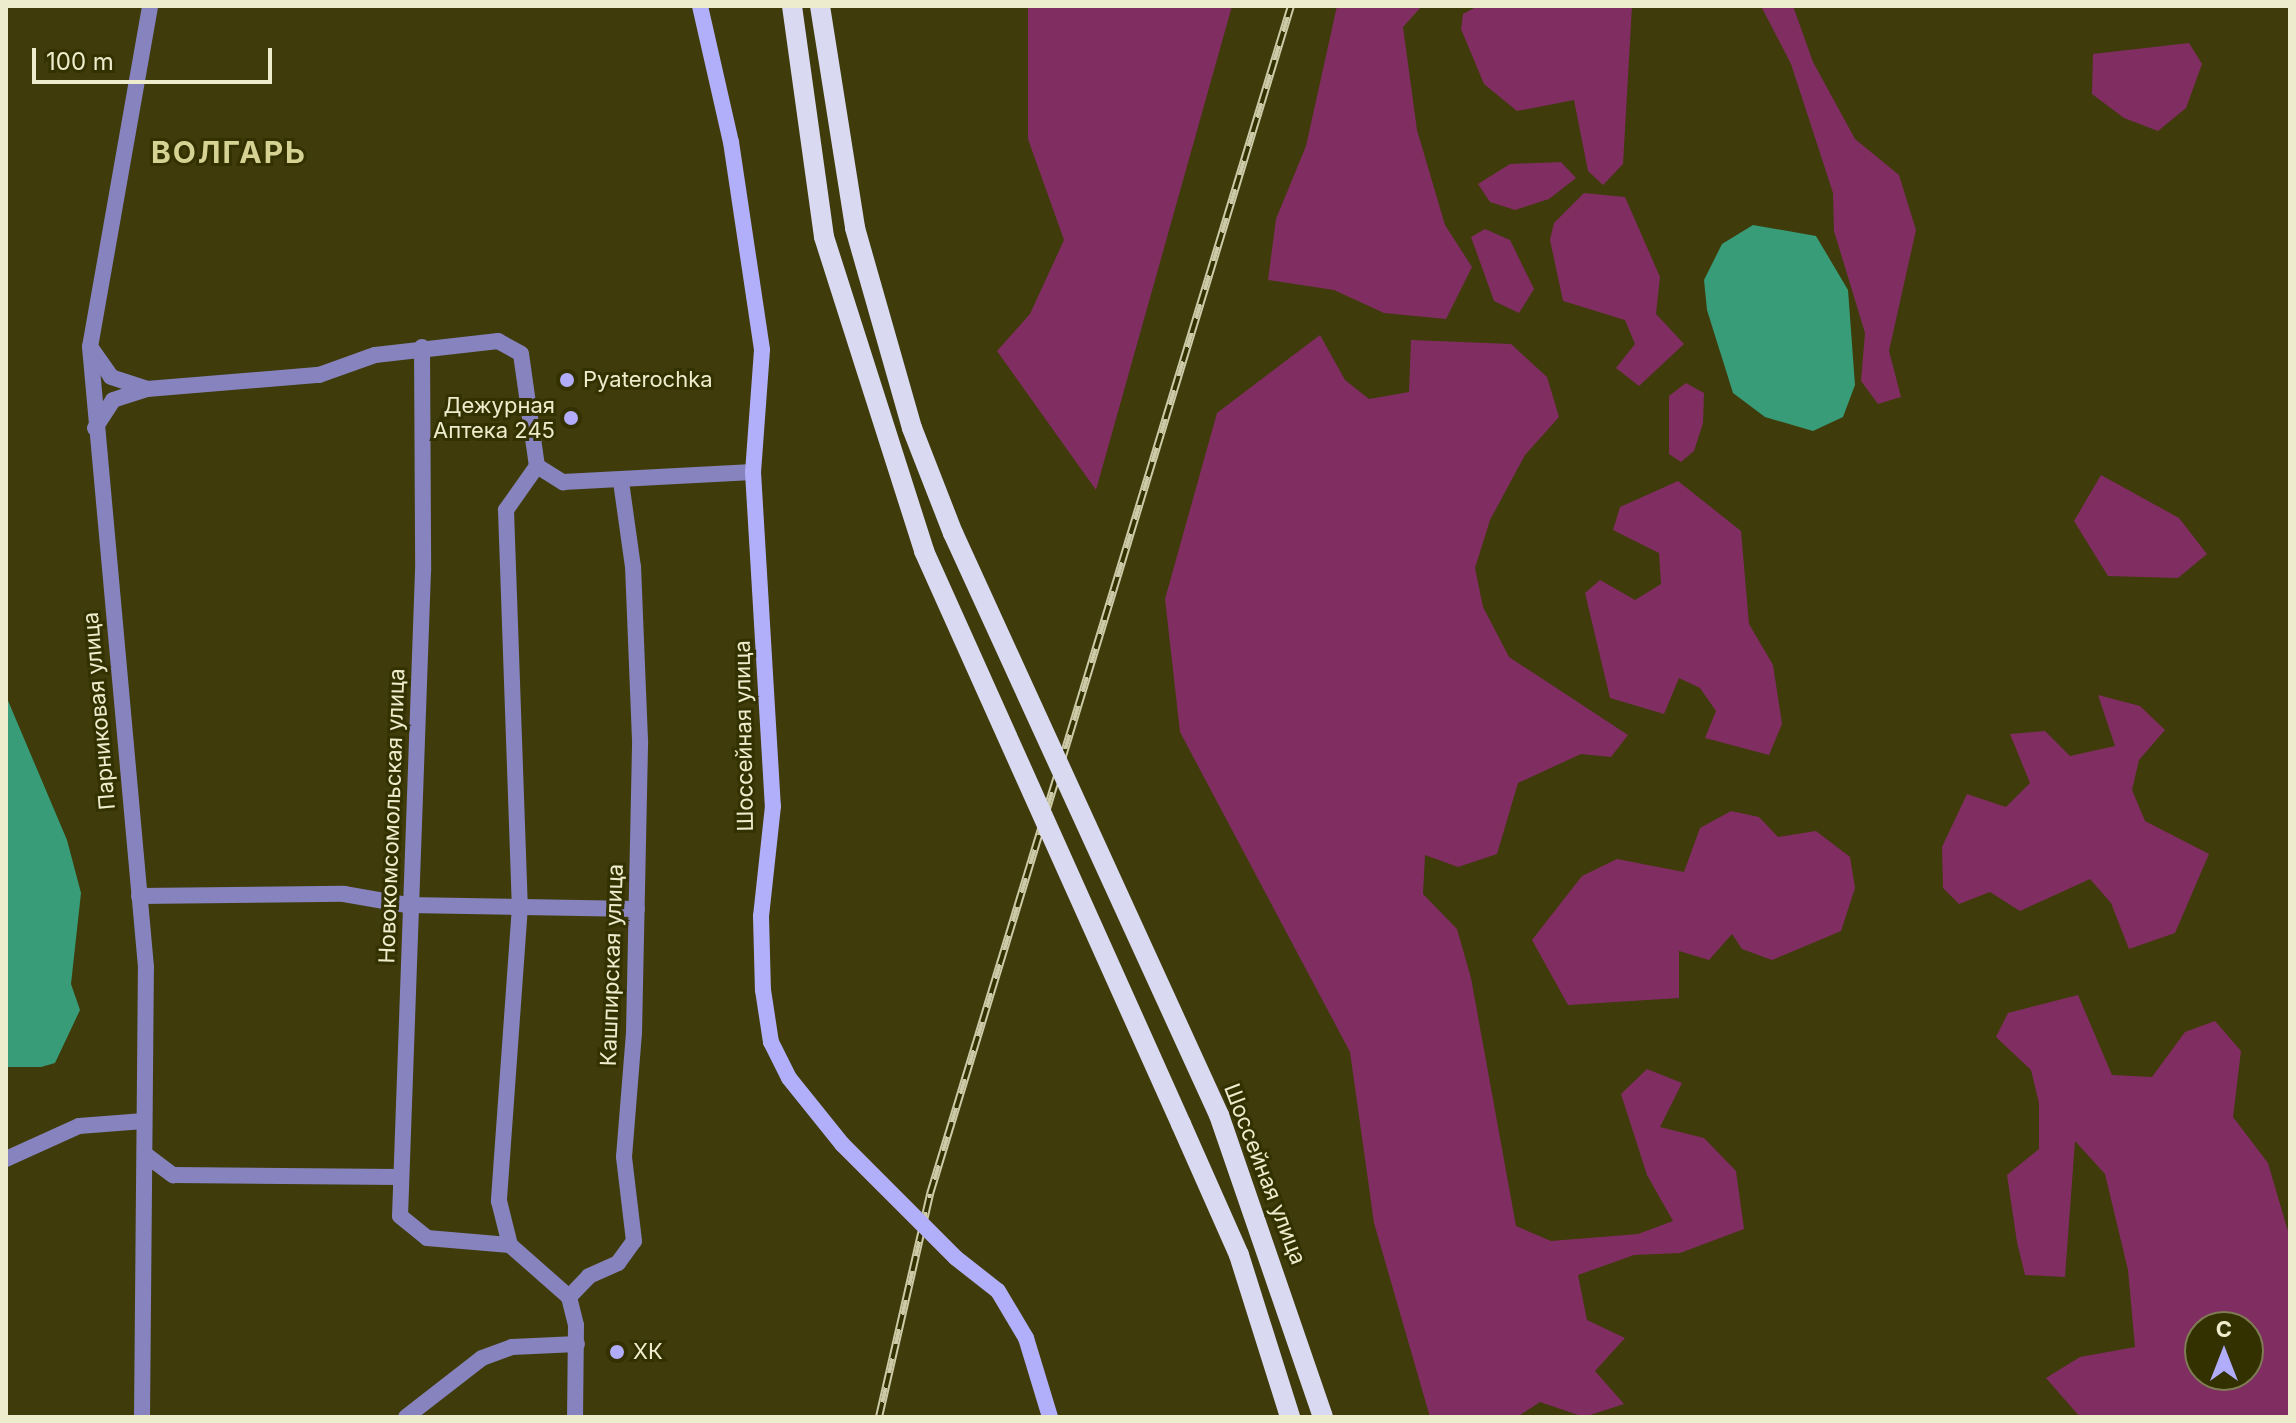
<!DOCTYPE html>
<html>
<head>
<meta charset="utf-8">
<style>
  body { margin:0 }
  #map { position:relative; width:2296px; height:1423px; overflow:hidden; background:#3f3b0b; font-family:Inter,sans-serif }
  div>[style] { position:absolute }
  .green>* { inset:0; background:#802d61 }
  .water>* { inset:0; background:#399c78 }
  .minor>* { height:16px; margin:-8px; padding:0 8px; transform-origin:8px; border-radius:8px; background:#8683be }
  .secondary>* { height:16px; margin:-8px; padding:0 8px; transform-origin:8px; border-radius:8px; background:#b2affa }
  .primary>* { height:20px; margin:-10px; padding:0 10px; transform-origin:10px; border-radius:10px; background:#d9d9f2 }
  .rail>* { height:8px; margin-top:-4px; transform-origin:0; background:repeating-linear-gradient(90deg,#343100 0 15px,#cccaa7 0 30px); box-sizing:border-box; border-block:2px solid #cccaa7 }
  .secondary-bridge>* { height:16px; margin:-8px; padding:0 8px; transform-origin:8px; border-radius:8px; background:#b2affa }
  .primary-bridge>* { height:20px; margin:-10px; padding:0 10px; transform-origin:10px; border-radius:10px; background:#d9d9f2 }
  .dots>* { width:22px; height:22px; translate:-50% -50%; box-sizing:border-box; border:4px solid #343100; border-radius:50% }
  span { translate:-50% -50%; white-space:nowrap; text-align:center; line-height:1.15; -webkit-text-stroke:6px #343100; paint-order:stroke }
  .poi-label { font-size:22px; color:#edeccc }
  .left { translate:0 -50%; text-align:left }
  .right { translate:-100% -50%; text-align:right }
  .street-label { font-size:22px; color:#edeccc }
  .district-label { font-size:30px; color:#d5d293; font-weight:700; letter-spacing:2px }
  .frame { position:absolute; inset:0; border:8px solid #edeccc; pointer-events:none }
  .north { position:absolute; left:2184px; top:1311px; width:80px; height:80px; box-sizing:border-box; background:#343100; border:2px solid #7e7c52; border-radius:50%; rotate:0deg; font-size:22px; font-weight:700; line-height:32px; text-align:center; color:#edeccc }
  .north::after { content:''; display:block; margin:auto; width:28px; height:36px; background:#b1adfa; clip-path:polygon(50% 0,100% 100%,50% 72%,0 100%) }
  .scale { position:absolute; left:32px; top:48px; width:240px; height:36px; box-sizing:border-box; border:4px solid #edeccc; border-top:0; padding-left:10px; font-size:24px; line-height:28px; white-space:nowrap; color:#edeccc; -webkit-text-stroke:6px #343100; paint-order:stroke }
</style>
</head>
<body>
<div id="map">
  <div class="green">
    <div style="clip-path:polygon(1028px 6px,1232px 6px,1096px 490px,997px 351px,1030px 314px,1064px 240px,1028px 139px)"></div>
    <div style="clip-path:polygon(1337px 6px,1422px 6px,1403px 27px,1417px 130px,1445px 225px,1472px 267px,1446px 319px,1384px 313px,1334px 290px,1268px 280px,1276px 219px,1306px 146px)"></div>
    <div style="clip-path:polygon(1478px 6px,1632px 6px,1623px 164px,1603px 185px,1588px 171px,1574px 100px,1517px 111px,1484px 84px,1461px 29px,1463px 14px)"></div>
    <div style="clip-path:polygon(1761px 6px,1793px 6px,1813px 62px,1855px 139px,1899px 175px,1916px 230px,1889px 351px,1901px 397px,1878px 404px,1861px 381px,1865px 333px,1834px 231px,1833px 193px,1791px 64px)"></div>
    <div style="clip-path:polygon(2189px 43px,2202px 64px,2186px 108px,2158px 131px,2124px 118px,2092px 94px,2093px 54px)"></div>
    <div style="clip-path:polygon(1561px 162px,1576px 178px,1549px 199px,1515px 210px,1490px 202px,1478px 184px,1510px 164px)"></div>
    <div style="clip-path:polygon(1584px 193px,1625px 197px,1660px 277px,1656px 314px,1684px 344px,1639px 386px,1616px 368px,1635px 344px,1625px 320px,1563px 301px,1550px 240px,1554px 223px)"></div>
    <div style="clip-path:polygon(1485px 229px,1510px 240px,1534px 289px,1519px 313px,1494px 301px,1471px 237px)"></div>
    <div style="clip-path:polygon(1320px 335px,1345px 380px,1369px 399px,1409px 392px,1411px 340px,1511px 344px,1547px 377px,1559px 417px,1525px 455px,1490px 520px,1475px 568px,1483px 607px,1509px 657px,1628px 735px,1611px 757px,1581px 754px,1518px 783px,1497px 854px,1458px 867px,1425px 855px,1423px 894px,1457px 929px,1471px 978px,1516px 1226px,1551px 1241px,1638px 1234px,1673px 1221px,1647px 1175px,1621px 1094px,1647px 1069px,1682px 1083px,1660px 1127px,1704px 1138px,1736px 1171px,1744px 1229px,1680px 1253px,1634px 1255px,1578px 1275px,1587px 1320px,1625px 1338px,1595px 1371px,1624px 1404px,1584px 1417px,1540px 1402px,1517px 1417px,1430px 1417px,1374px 1223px,1350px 1052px,1180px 732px,1165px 599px,1217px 413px)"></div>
    <div style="clip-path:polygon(1686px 383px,1704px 393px,1703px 423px,1694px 451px,1681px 462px,1669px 454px,1669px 396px)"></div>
    <div style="clip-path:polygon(2101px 475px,2179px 518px,2207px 554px,2178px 578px,2108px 576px,2074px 521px)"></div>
    <div style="clip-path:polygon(1678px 481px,1741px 531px,1749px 624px,1773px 665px,1782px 724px,1769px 755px,1705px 738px,1716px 711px,1700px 688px,1679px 678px,1664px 714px,1610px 698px,1585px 593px,1600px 580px,1635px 600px,1661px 584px,1659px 553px,1613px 530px,1620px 507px)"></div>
    <div style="clip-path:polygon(2098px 695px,2140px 706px,2165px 730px,2139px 760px,2132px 790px,2145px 821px,2209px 854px,2175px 933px,2129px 949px,2111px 903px,2090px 879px,2020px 911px,1990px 892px,1959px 904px,1943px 888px,1942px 847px,1967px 794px,2006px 807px,2030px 783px,2010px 734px,2045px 731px,2070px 756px,2115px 746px)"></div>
    <div style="clip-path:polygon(1731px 811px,1759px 817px,1778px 837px,1816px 831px,1850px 857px,1855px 888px,1841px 931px,1772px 960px,1742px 949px,1732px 934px,1709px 960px,1679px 951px,1679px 998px,1568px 1005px,1532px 940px,1582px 876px,1617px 859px,1684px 872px,1700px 828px)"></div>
    <div style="clip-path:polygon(evenodd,2078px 995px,2112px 1075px,2152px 1077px,2185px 1032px,2215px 1021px,2241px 1051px,2233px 1117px,2268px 1163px,2290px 1238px,2290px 1417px,2080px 1417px,2046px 1378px,2080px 1357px,2135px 1347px,2128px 1270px,2105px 1174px,2075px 1141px,2065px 1277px,2025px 1275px,2017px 1242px,2007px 1175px,2039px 1149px,2039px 1103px,2031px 1070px,1996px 1037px,2008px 1013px,2078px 995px,2200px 1327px,2248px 1327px,2248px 1375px,2200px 1375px,2200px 1327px)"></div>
  </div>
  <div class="water">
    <div style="clip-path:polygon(1753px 225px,1816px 236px,1848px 290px,1855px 385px,1843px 417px,1813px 431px,1765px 417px,1733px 393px,1707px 310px,1704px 280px,1722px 244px)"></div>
    <div style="clip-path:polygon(6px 696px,67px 840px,81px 893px,71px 984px,80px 1010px,55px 1063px,41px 1067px,6px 1067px)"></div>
  </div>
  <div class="minor">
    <div style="left:422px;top:347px;width:224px;rotate:89.7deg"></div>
    <div style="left:423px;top:571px;width:645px;rotate:92.04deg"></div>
    <div style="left:400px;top:1216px;width:35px;rotate:39deg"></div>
    <div style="left:427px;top:1238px;width:83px;rotate:4.8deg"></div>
    <div style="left:91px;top:348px;width:35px;rotate:55deg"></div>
    <div style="left:111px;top:377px;width:38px;rotate:18deg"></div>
    <div style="left:147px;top:389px;width:173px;rotate:-4.7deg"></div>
    <div style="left:319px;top:375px;width:59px;rotate:-19.7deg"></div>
    <div style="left:375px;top:355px;width:124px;rotate:-6.5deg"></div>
    <div style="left:498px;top:341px;width:26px;rotate:29deg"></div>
    <div style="left:521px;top:354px;width:113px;rotate:81.9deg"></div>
    <div style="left:537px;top:466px;width:31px;rotate:32deg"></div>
    <div style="left:563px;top:482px;width:190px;rotate:-3deg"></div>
    <div style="left:95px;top:428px;width:33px;rotate:-57deg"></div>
    <div style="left:113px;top:400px;width:36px;rotate:-18deg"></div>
    <div style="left:537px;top:466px;width:54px;rotate:125.2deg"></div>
    <div style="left:506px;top:510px;width:396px;rotate:88deg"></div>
    <div style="left:520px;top:906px;width:296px;rotate:94.1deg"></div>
    <div style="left:499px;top:1201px;width:45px;rotate:76deg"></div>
    <div style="left:510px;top:1245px;width:79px;rotate:41.4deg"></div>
    <div style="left:569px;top:1297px;width:29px;rotate:76deg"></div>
    <div style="left:576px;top:1325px;width:92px;rotate:90.6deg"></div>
    <div style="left:139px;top:896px;width:205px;rotate:-0.6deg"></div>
    <div style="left:344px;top:894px;width:64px;rotate:9.9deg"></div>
    <div style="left:407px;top:905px;width:230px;rotate:1deg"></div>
    <div style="left:146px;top:1155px;width:34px;rotate:37deg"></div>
    <div style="left:173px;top:1175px;width:226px;rotate:0.5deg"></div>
    <div style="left:6px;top:1159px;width:80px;rotate:-24.3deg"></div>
    <div style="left:79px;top:1126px;width:65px;rotate:-4.4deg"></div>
    <div style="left:569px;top:1297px;width:29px;rotate:-46deg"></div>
    <div style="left:589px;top:1276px;width:32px;rotate:-24deg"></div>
    <div style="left:618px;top:1263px;width:27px;rotate:-54deg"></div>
    <div style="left:634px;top:1241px;width:85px;rotate:-96.8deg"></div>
    <div style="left:624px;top:1157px;width:124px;rotate:-85.4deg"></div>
    <div style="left:634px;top:1033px;width:293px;rotate:-88.8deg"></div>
    <div style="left:640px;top:740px;width:173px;rotate:-92.3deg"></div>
    <div style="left:633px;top:567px;width:86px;rotate:-98deg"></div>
    <div style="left:142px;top:1417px;width:450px;rotate:-89.5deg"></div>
    <div style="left:146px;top:967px;width:623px;rotate:-95.16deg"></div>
    <div style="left:90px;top:347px;width:346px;rotate:-80deg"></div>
    <div style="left:406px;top:1417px;width:96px;rotate:-37.8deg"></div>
    <div style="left:482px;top:1358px;width:32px;rotate:-20deg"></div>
    <div style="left:512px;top:1347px;width:65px;rotate:-2.6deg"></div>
  </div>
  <div class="secondary">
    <div style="left:700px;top:6px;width:139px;rotate:77.2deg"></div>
    <div style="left:731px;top:142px;width:210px;rotate:81.5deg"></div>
    <div style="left:762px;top:350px;width:122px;rotate:94.2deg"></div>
    <div style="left:753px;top:472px;width:335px;rotate:86.6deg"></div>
    <div style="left:773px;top:806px;width:111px;rotate:96.2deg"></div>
    <div style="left:761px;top:916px;width:74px;rotate:88.5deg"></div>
    <div style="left:763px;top:990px;width:53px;rotate:81.3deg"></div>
    <div style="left:771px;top:1042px;width:40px;rotate:63.4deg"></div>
    <div style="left:789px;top:1078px;width:85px;rotate:51.2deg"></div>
    <div style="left:956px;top:1258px;width:53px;rotate:38.2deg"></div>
    <div style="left:998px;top:1291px;width:55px;rotate:59.2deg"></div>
    <div style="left:1026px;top:1338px;width:83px;rotate:73.1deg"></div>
  </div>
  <div class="primary">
    <div style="left:792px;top:6px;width:233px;rotate:82.1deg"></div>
    <div style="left:824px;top:237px;width:330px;rotate:72.3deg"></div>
    <div style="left:820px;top:6px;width:225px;rotate:81deg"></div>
    <div style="left:855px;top:228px;width:208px;rotate:74.1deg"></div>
    <div style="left:912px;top:428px;width:113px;rotate:68.7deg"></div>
    <div style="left:1219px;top:1115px;width:319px;rotate:71deg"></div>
    <div style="left:1181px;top:1124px;width:143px;rotate:66.1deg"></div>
    <div style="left:1239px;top:1255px;width:170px;rotate:72.5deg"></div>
  </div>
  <div class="rail">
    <div style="left:879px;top:1417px;width:229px;rotate:-77.1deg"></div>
    <div style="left:930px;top:1194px;width:1242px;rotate:-73.1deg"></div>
  </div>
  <div class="secondary-bridge">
    <div style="left:842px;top:1144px;width:161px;rotate:45deg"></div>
  </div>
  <div class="primary-bridge">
    <div style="left:953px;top:533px;width:640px;rotate:65.44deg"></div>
    <div style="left:924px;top:551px;width:628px;rotate:65.84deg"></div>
  </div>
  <div class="dots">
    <div style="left:567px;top:380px;background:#b1adfa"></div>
    <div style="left:571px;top:418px;background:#b1adfa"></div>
    <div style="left:617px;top:1352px;background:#b1adfa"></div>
  </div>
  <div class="poi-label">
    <span class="left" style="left:583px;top:380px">Pyaterochka</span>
    <span class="right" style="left:555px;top:418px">Дежурная<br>Аптека 245</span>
    <span class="left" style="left:633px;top:1352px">ХК</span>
  </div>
  <div class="street-label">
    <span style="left:99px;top:711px;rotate:-95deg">Парниковая улица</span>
    <span style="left:744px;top:736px;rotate:-91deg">Шоссейная улица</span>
    <span style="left:392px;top:816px;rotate:-88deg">Новокомсомольская улица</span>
    <span style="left:612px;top:965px;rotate:-88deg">Кашпирская улица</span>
    <span style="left:1265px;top:1174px;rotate:69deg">Шоссейная улица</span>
  </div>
  <div class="district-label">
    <span style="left:229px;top:152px">ВОЛГАРЬ</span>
  </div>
  <div class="frame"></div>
  <div class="north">С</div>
  <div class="scale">100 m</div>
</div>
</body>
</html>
